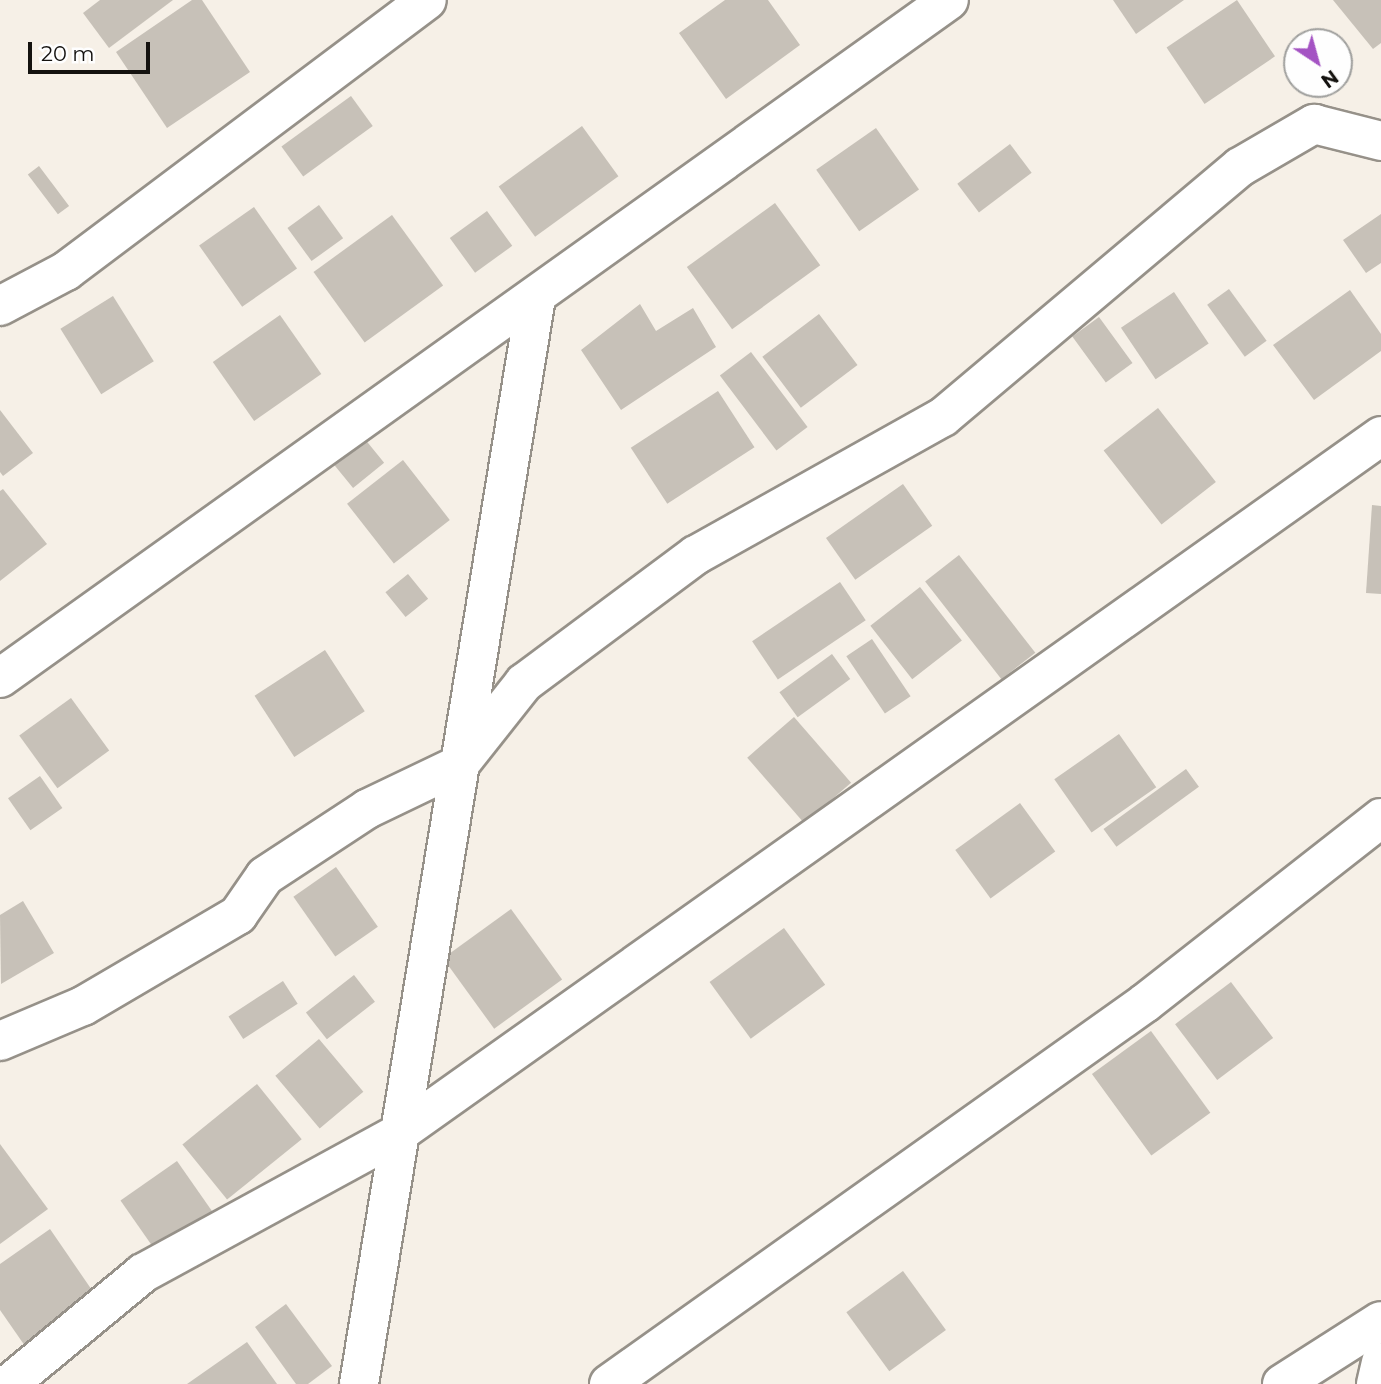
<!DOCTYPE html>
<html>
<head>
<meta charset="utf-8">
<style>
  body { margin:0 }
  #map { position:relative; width:1381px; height:1384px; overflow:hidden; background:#f6f0e7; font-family:Montserrat,sans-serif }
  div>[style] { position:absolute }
  .building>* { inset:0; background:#c7c1b8; transform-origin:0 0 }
  .roads { filter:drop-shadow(2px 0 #969189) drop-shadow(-2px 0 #969189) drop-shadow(0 2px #969189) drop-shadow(0 -2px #969189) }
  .minor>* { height:38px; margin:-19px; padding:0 19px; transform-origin:19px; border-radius:19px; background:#fff }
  span { translate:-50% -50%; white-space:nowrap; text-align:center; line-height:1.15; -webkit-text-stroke:6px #fefefe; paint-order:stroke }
  .north { position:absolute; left:1283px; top:28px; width:70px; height:70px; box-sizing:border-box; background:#fefefe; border:2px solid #a0a09e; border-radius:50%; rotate:144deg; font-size:19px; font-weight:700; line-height:28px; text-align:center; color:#14120f }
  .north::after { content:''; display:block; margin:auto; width:24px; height:32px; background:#a453c3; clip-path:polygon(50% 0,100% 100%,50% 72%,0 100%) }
  .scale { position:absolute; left:28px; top:42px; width:122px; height:32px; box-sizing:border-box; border:4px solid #14120f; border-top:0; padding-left:9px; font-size:21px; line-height:24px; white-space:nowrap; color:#14120f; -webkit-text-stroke:5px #fefefe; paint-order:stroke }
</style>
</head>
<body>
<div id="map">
  <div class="building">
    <div style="clip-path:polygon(100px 0,173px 0,109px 48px,83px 13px)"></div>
    <div style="clip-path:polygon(192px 0,202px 0,250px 72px,167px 128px,116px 52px)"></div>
    <div style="clip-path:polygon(725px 0,768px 0,800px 45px,726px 99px,679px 33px)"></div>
    <div style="clip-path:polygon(1113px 0,1184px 0,1136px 34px)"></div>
    <div style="left:1237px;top:0;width:68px;height:85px;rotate:56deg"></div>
    <div style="clip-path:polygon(1333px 0,1381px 0,1381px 43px,1373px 49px)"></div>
    <div style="left:351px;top:96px;width:37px;height:86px;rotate:54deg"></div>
    <div style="left:582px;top:126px;width:62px;height:103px;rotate:54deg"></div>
    <div style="left:876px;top:128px;width:75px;height:73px;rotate:55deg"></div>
    <div style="left:1010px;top:144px;width:36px;height:66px;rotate:53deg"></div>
    <div style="left:39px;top:166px;width:50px;height:14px;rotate:53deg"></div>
    <div style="left:775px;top:203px;width:77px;height:109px;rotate:54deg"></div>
    <div style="left:319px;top:205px;width:41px;height:39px;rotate:54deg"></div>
    <div style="left:254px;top:207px;width:75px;height:67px;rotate:55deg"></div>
    <div style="left:487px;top:211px;width:43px;height:46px;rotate:54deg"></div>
    <div style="clip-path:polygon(1381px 214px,1381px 263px,1366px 273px,1343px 240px)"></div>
    <div style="left:392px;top:215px;width:87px;height:97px;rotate:54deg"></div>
    <div style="left:1229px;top:289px;width:64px;height:27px;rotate:54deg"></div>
    <div style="clip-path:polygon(1350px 290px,1381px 334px,1381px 351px,1314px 400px,1273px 345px)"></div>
    <div style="left:1174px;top:292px;width:62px;height:64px;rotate:56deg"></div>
    <div style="left:113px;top:296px;width:77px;height:62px;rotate:58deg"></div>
    <div style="clip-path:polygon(640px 304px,656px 331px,693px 308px,716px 347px,621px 410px,581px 350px)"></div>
    <div style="left:819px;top:314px;width:64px;height:71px;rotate:53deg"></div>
    <div style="left:280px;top:315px;width:72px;height:82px;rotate:55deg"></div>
    <div style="left:1099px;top:317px;width:57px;height:33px;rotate:54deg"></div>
    <div style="left:751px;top:352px;width:94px;height:39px;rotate:53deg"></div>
    <div style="left:718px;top:391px;width:67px;height:104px;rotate:57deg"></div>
    <div style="left:1158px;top:408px;width:94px;height:69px;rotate:52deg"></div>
    <div style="clip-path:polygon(0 410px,33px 453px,3px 476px,0 472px)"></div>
    <div style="left:364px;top:438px;width:32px;height:40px;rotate:51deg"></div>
    <div style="left:403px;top:460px;width:76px;height:71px;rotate:52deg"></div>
    <div style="left:903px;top:484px;width:51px;height:94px;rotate:55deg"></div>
    <div style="clip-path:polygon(3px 489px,47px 544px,0 581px,0 491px)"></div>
    <div style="clip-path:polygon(1372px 505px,1381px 506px,1381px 594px,1366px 593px)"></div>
    <div style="left:959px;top:555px;width:124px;height:43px;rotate:52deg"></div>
    <div style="left:408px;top:574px;width:32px;height:29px;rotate:51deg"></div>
    <div style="left:840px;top:582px;width:46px;height:106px;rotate:56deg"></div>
    <div style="left:920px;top:587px;width:68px;height:63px;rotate:52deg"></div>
    <div style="left:872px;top:639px;width:69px;height:31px;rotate:56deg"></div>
    <div style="left:325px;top:650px;width:73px;height:84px;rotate:57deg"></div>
    <div style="left:832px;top:654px;width:31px;height:65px;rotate:54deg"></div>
    <div style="left:71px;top:698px;width:65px;height:64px;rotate:54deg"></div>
    <div style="left:794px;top:717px;width:87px;height:62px;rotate:49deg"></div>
    <div style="left:1119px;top:734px;width:65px;height:79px;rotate:55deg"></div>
    <div style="left:1186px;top:769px;width:22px;height:102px;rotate:54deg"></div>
    <div style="left:40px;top:776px;width:39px;height:39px;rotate:55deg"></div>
    <div style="left:1020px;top:803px;width:60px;height:80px;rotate:54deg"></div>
    <div style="left:336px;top:867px;width:73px;height:52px;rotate:55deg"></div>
    <div style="clip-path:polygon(23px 901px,54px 953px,1px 984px,0 915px)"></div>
    <div style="left:511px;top:909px;width:87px;height:84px;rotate:54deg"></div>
    <div style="left:784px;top:928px;width:70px;height:92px;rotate:54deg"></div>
    <div style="left:354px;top:975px;width:34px;height:61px;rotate:52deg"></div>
    <div style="left:283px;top:981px;width:27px;height:65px;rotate:57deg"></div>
    <div style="left:1231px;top:982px;width:70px;height:70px;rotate:53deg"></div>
    <div style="left:1151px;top:1031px;width:101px;height:73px;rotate:54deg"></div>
    <div style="left:319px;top:1039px;width:69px;height:57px;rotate:50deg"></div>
    <div style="left:257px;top:1084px;width:71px;height:96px;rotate:51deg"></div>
    <div style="clip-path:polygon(0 1144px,48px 1209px,0 1244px)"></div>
    <div style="left:177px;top:1161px;width:67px;height:69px;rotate:55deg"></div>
    <div style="clip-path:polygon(50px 1229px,96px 1296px,25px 1346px,0 1310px,0 1264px)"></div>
    <div style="left:903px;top:1271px;width:73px;height:70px;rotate:54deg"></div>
    <div style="clip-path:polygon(286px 1304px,332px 1366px,308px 1384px,296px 1384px,255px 1327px)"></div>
    <div style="clip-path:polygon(247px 1342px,277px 1384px,187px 1384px)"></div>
  </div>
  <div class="roads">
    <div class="minor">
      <div style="left:0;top:306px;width:75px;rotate:-27.9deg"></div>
      <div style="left:66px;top:271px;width:451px;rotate:-36.9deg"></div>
      <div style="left:0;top:678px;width:1166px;rotate:-35.54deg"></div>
      <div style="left:0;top:1041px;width:90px;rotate:-22.9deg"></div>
      <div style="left:83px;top:1006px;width:180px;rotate:-30.4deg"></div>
      <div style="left:238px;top:915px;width:47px;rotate:-55.3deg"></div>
      <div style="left:265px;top:876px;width:122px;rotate:-33.3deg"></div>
      <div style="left:367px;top:809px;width:102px;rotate:-25.6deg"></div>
      <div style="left:459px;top:765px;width:105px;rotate:-51.6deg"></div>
      <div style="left:524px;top:683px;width:214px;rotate:-36.7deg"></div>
      <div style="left:696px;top:555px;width:283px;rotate:-29.2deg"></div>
      <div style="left:943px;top:417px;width:388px;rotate:-40.1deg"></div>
      <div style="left:1240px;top:167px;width:86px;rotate:-30.2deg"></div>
      <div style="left:1314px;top:124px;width:69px;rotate:14.2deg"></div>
      <div style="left:9px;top:1384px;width:174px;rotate:-39.6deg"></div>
      <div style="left:143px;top:1273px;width:288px;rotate:-28.6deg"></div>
      <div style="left:396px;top:1135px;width:1208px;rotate:-35.36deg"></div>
      <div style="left:359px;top:1384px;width:1101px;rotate:-80.75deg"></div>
      <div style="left:609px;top:1384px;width:658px;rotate:-35.41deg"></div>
      <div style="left:1145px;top:1003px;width:300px;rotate:-38.1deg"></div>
      <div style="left:1282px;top:1384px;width:117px;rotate:-32.5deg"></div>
      <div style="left:1376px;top:1384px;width:22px;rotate:-77deg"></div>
    </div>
  </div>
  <div class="north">N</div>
  <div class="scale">20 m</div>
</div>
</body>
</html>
